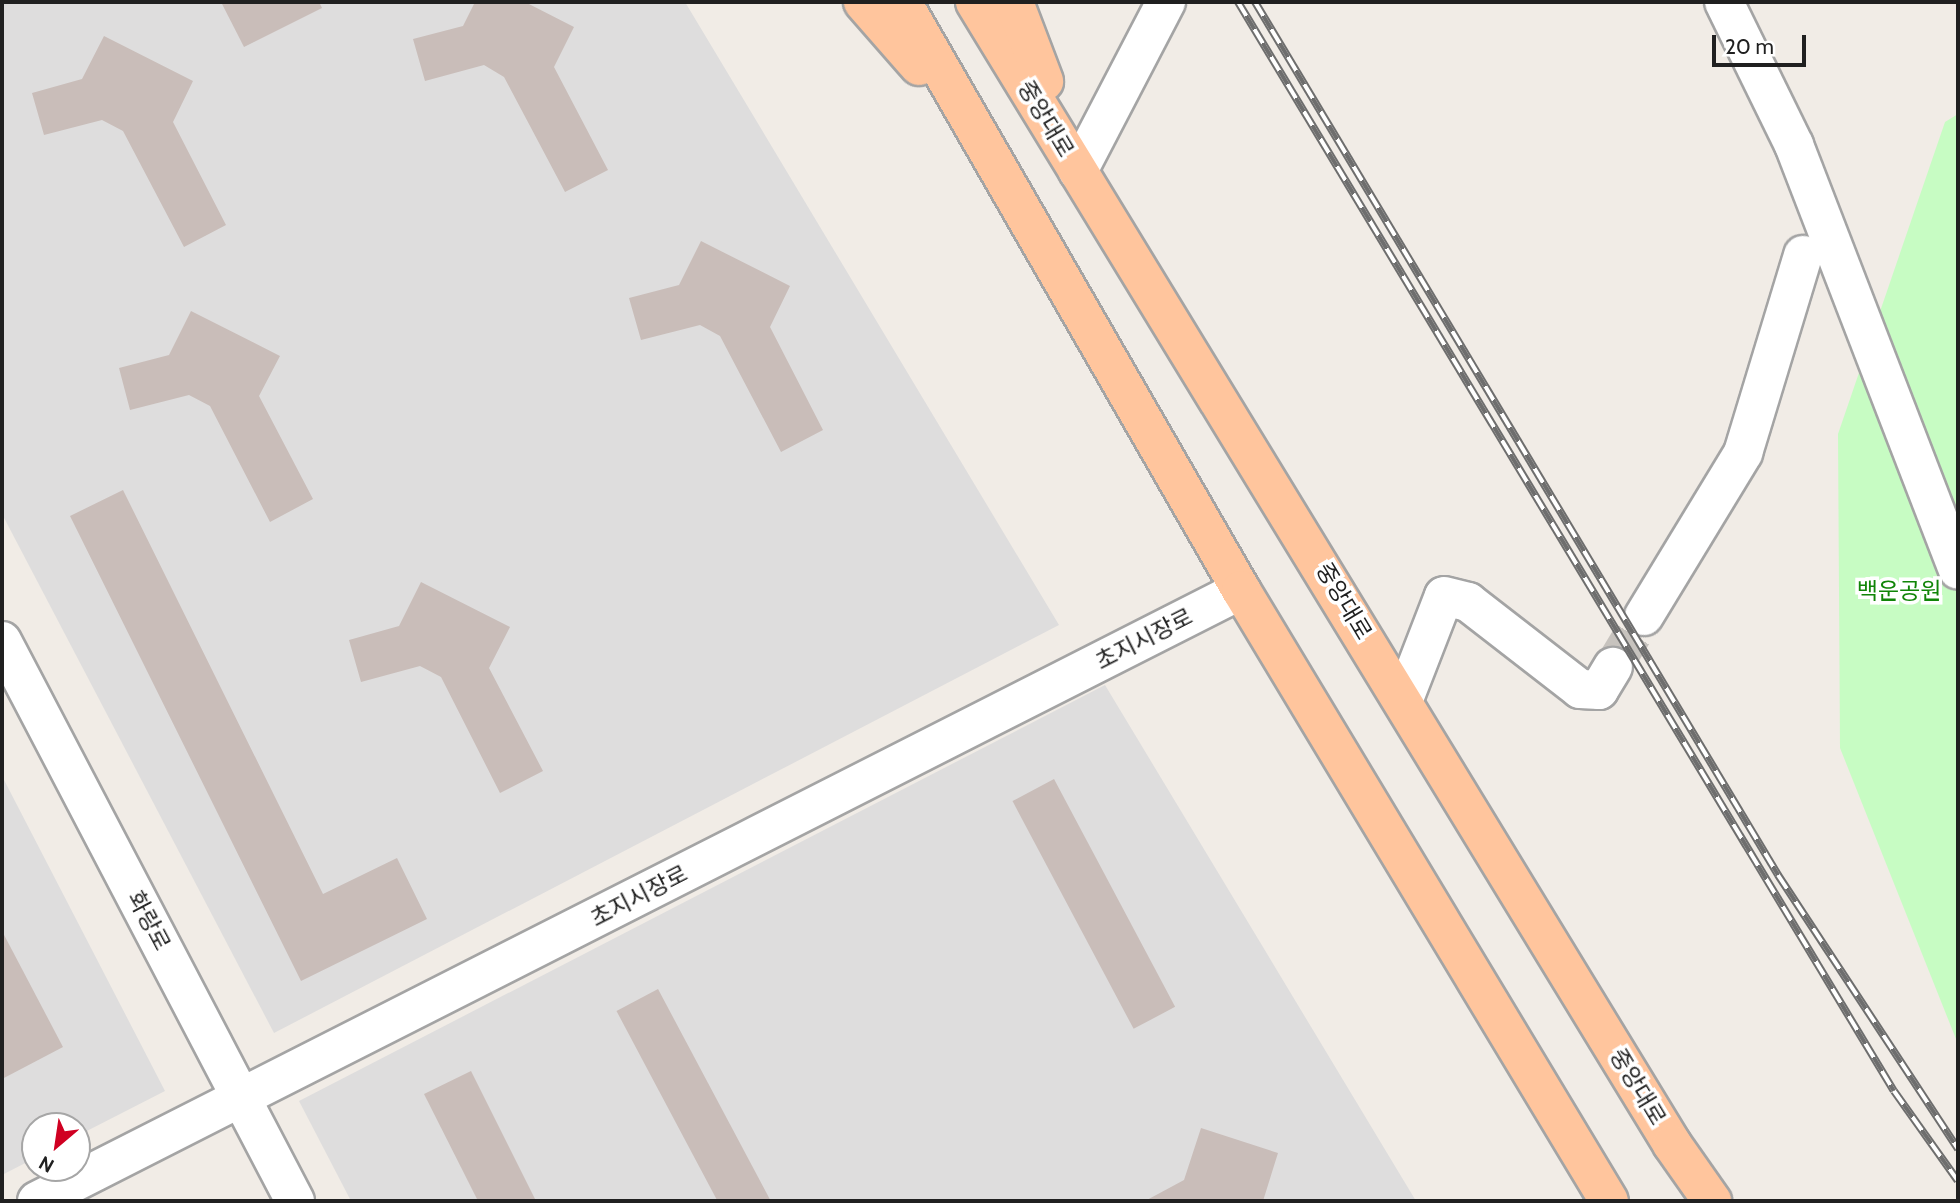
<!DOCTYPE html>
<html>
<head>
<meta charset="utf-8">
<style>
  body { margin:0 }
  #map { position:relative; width:1960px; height:1203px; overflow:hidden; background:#f1ece6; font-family:Cabin,"Noto Sans KR",sans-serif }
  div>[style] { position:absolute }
  .residential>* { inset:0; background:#dedddd }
  .park>* { inset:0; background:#c7fcc3 }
  .building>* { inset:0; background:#c9bdb9; transform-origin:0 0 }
  .minor-tunnel>* { height:38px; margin-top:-19px; transform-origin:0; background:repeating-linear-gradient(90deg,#c7c3be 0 38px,transparent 0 57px) }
  .roads { filter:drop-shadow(2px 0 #a4a4a4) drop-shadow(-2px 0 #a4a4a4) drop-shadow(0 2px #a4a4a4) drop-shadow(0 -2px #a4a4a4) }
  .minor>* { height:38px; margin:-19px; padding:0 19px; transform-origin:19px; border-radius:19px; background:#fff }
  .major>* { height:38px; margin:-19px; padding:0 19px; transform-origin:19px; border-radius:19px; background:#ffc59d }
  .rail>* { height:8px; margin-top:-4px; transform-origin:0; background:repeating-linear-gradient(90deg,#fff 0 16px,#6e6e6e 0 32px); box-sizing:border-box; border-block:2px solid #6e6e6e }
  span { translate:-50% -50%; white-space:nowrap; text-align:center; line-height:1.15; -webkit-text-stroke:7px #fff; paint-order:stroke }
  .street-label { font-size:23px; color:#202020 }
  .park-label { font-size:23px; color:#118508 }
  .frame { position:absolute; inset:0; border:4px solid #202020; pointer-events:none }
  .north { position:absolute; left:21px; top:1112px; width:70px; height:70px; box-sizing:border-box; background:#fff; border:2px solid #a6a6a6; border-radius:50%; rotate:209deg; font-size:19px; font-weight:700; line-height:28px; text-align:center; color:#202020 }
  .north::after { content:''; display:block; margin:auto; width:24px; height:32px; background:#d00022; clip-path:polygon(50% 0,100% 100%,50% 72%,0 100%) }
  .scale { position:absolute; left:1712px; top:35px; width:94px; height:32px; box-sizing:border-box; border:4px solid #202020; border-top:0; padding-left:9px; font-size:21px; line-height:24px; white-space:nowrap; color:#202020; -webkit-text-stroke:5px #fff; paint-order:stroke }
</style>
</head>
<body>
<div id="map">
  <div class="residential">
    <div style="clip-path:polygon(2px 2px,685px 2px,1059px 625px,274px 1033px,2px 514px)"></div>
    <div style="clip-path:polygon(1105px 685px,1416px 1201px,351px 1201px,299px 1101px)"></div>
    <div style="clip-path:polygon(2px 776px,165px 1091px,77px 1136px,77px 1126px,35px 1126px,35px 1158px,2px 1175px)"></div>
  </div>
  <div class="park">
    <div style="clip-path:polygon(1958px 114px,1958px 1044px,1840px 748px,1838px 434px,1945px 122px)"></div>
  </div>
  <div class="building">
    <div style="clip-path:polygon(221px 2px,319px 2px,322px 8px,244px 47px)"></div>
    <div style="clip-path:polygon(475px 2px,525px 2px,574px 27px,554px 67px,608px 170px,565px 192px,504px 77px,484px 65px,425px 81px,413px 39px,463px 26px)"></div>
    <div style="clip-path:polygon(104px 36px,193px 81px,173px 122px,226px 225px,184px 247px,123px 131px,102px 120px,44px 135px,32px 93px,82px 79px)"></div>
    <div style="clip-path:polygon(701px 241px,790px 286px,770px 327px,823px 430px,781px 452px,720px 336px,700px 325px,641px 340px,629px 298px,679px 285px)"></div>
    <div style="clip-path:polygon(191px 311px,280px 356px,259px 396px,313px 499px,270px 522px,210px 406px,189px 395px,130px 410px,119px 368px,169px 355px)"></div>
    <div style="clip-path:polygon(123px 490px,323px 894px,397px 858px,427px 919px,301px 981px,70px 516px)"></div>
    <div style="clip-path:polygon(421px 582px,510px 627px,489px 668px,543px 771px,500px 793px,441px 677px,420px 666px,361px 682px,349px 640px,399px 626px)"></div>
    <div style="left:1054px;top:779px;width:258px;height:47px;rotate:62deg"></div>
    <div style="clip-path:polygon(2px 931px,63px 1047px,2px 1079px)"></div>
    <div style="left:658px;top:989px;width:241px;height:47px;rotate:62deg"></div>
    <div style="clip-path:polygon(471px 1071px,536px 1201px,478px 1201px,424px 1094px)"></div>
    <div style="clip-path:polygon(1201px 1128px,1278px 1153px,1263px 1201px,1145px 1201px,1184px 1180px)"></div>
  </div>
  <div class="minor-tunnel">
    <div style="left:1613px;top:667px;width:60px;rotate:-58.7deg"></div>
  </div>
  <div class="roads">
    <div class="minor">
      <div style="left:1724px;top:2px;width:159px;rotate:63.9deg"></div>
      <div style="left:1794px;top:145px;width:455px;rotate:68.9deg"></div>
      <div style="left:1078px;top:171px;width:191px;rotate:-62.5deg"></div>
      <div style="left:1644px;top:616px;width:191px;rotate:-58.7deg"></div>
      <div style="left:1743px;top:453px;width:207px;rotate:-73.1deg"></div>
      <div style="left:2px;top:641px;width:632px;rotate:62.38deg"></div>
      <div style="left:1404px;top:699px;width:110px;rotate:-68.8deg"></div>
      <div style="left:1444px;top:596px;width:25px;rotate:14deg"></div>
      <div style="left:1468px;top:602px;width:142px;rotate:37.8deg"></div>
      <div style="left:1580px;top:689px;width:19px;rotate:3deg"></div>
      <div style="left:1599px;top:690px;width:27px;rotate:-59deg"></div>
      <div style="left:37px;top:1201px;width:1350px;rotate:-26.91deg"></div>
    </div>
    <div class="major">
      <div style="left:863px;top:2px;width:85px;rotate:48.8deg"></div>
      <div style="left:902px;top:2px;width:679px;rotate:60.04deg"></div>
      <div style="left:1241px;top:590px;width:713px;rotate:58.94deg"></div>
      <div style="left:975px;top:2px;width:1338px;rotate:58.6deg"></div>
      <div style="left:1672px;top:1144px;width:70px;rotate:54.9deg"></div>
      <div style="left:1014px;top:2px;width:85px;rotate:69.2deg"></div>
    </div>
  </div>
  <div class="rail">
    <div style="left:1238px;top:2px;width:1271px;rotate:58.94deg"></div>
    <div style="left:1894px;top:1091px;width:110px;rotate:54.6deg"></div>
    <div style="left:1255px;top:2px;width:1018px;rotate:59.07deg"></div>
    <div style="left:1778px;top:875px;width:328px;rotate:56.7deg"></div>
  </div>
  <div class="street-label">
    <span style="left:1046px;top:119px;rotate:59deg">중앙대로</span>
    <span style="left:1344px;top:601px;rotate:59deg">중앙대로</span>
    <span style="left:1144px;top:639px;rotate:-27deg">초지시장로</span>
    <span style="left:639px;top:896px;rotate:-27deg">초지시장로</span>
    <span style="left:149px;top:921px;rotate:62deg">화랑로</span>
    <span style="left:1638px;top:1087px;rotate:59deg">중앙대로</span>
  </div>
  <div class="park-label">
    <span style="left:1899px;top:591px">백운공원</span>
  </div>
  <div class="frame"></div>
  <div class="north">N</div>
  <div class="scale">20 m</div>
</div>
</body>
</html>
